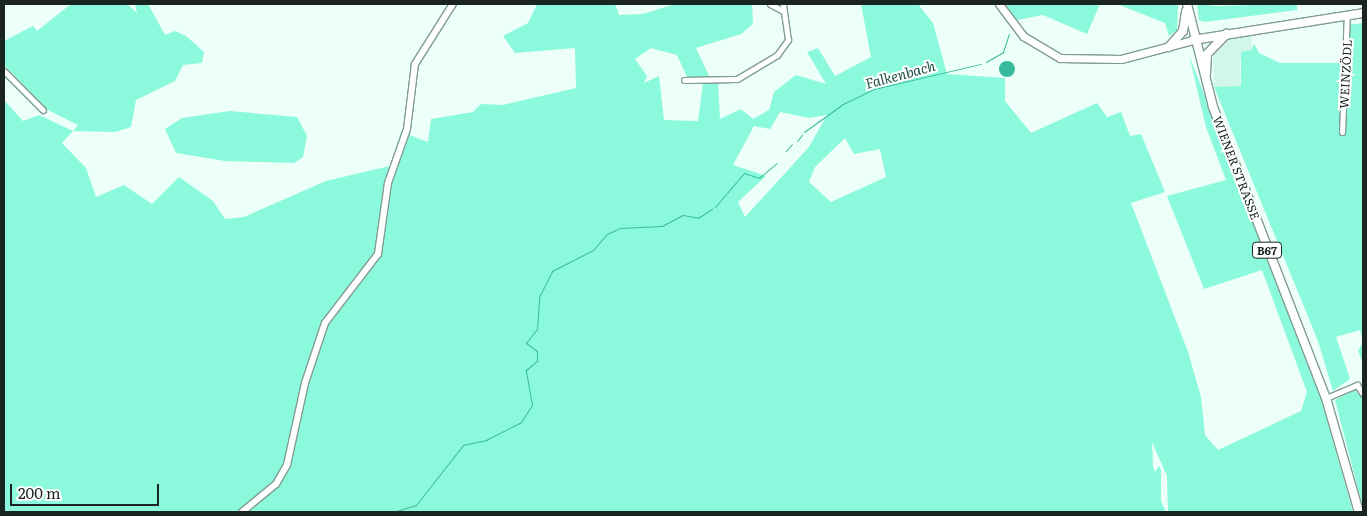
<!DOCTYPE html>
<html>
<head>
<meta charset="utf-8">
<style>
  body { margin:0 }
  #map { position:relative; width:1367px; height:516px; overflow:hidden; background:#edfff9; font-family:Literata,serif }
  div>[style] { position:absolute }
  .built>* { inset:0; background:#d0f7ea }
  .green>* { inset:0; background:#8bf9db }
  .water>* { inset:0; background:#38bb9d }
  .round { border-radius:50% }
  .stream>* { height:1px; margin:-0.5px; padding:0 0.5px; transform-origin:0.5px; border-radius:0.5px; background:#38bb9d }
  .roads { filter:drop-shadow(1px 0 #809c93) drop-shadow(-1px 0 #809c93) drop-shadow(0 1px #809c93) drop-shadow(0 -1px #809c93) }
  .minor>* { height:5px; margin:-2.5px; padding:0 2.5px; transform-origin:2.5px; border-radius:2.5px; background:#fff }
  .tertiary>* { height:6px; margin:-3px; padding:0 3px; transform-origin:3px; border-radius:3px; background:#fff }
  .secondary>* { height:7px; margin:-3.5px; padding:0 3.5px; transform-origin:3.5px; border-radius:3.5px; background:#fff }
  .primary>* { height:8px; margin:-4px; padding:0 4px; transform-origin:4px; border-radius:4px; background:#fff }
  span { translate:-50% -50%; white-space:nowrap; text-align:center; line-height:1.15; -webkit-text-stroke:4px #fff; paint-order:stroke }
  .shield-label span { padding:1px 4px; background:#fff; border:1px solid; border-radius:4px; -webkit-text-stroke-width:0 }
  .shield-label { font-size:11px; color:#1a2522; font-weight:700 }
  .street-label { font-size:12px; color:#1a2522 }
  .water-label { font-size:14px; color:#1e5245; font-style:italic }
  .frame { position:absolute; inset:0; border:5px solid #1a2522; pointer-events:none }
  .scale { position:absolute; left:10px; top:484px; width:149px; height:22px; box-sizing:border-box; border:2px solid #1a2522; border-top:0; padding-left:6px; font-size:15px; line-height:18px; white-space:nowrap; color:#1a2522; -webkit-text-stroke:4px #fff; paint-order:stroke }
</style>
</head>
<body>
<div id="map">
  <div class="built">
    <div style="clip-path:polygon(1252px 35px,1251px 50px,1240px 61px,1241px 86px,1214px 87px,1213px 52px,1227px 40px)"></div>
  </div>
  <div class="green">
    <div style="clip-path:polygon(evenodd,71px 4px,127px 4px,137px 13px,135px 4px,148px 4px,165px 35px,175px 31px,186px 36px,204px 52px,202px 63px,183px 65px,175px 81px,136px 100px,131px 127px,115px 132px,73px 131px,62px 143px,86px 168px,96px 197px,124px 185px,152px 204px,179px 177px,213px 201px,225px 219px,244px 217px,326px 181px,390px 166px,401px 132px,428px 142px,431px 119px,473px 112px,481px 104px,503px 105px,576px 88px,575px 48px,515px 53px,503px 36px,528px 23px,537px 4px,615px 4px,619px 15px,643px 14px,675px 4px,752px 4px,753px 24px,741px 34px,696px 48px,710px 78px,687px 77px,677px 55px,651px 48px,635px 59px,647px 76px,644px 83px,659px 76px,664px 120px,698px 121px,703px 83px,718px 83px,720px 119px,741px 109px,753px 119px,769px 110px,774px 92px,796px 75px,826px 84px,807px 52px,818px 48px,835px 76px,871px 57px,861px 4px,918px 4px,933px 23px,947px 74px,1005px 78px,1005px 101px,1031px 133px,1097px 103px,1107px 117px,1121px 112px,1130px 136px,1141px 134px,1165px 192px,1131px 203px,1188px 352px,1201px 397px,1205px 435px,1218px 450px,1301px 411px,1307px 392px,1262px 270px,1204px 289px,1167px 196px,1226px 180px,1206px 127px,1189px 55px,1320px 395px,1353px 512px,1168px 512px,1167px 476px,1152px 442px,1153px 467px,1155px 472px,1159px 466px,1161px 470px,1161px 501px,1166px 512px,4px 512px,4px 100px,23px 121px,39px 115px,73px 131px,78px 125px,48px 110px,4px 65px,4px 41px,33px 26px,37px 31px,71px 4px,780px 112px,809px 118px,827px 115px,809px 147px,745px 217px,738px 202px,766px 176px,733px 165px,754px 126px,770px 129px,780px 112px,71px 4px,845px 138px,854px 154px,880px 149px,886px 177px,831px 202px,809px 182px,815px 167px,845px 138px)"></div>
    <div style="clip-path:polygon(1005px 4px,1100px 4px,1087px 34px,1043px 15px,1017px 20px)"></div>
    <div style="clip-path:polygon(1117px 4px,1178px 4px,1177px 30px,1169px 36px,1165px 23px)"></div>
    <div style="clip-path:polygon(1197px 4px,1216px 6px,1297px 4px,1297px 10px,1204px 22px,1199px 20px)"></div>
    <div style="clip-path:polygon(1363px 23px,1363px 363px,1358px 351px,1363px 342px,1360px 330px,1336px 337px,1350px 379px,1333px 391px,1318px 341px,1214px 87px,1241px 86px,1241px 52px,1251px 50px,1254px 44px,1259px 53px,1280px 63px,1347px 63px,1348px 25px)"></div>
    <div style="clip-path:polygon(230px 111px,297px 117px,307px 136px,303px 157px,294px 163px,225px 161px,176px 153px,165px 129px,182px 118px)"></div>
    <div style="clip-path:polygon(1355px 390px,1363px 399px,1363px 508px,1335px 400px)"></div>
  </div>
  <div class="water">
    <div class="round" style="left:999px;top:61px;width:16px;height:16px"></div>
  </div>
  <div class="stream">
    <div style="left:986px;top:62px;width:20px;rotate:-30deg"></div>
    <div style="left:1003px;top:52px;width:19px;rotate:-72deg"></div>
    <div style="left:804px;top:132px;width:48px;rotate:-35.7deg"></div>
    <div style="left:843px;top:104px;width:34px;rotate:-26deg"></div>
    <div style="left:874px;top:89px;width:110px;rotate:-13.2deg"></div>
    <div style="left:797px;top:141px;width:8px;rotate:-50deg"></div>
    <div style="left:786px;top:151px;width:9px;rotate:-49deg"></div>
    <div style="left:715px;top:207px;width:45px;rotate:-49.5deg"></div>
    <div style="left:744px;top:173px;width:16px;rotate:18deg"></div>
    <div style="left:759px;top:178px;width:23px;rotate:-40deg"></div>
    <div style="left:393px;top:512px;width:24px;rotate:-17deg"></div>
    <div style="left:416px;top:505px;width:76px;rotate:-51.9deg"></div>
    <div style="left:463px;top:445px;width:24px;rotate:-12deg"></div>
    <div style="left:486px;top:440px;width:39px;rotate:-27deg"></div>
    <div style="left:521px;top:422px;width:20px;rotate:-57deg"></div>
    <div style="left:532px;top:405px;width:36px;rotate:-100deg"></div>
    <div style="left:526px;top:370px;width:14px;rotate:-39deg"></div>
    <div style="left:537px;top:361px;width:10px;rotate:-90deg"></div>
    <div style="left:537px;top:351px;width:14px;rotate:-144deg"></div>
    <div style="left:526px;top:343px;width:18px;rotate:-52deg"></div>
    <div style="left:537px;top:329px;width:32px;rotate:-86deg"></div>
    <div style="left:539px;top:297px;width:29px;rotate:-63deg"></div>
    <div style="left:552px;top:271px;width:46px;rotate:-27.1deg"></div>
    <div style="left:593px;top:250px;width:21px;rotate:-49deg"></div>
    <div style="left:607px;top:234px;width:14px;rotate:-25deg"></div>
    <div style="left:620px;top:228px;width:42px;rotate:-2.7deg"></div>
    <div style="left:662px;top:226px;width:24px;rotate:-28deg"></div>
    <div style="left:683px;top:215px;width:15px;rotate:11deg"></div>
    <div style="left:698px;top:218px;width:17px;rotate:-33deg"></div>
  </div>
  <div class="roads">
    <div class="minor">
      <div style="left:770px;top:4px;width:15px;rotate:28deg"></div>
      <div style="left:4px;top:71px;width:55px;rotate:45deg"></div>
      <div style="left:684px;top:80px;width:53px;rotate:-1.1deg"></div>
      <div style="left:737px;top:79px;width:47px;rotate:-31deg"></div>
      <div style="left:777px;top:55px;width:19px;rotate:-54deg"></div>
      <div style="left:788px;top:40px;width:36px;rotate:-98deg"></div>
      <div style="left:1342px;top:132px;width:117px;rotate:-87.6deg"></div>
      <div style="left:1326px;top:398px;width:34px;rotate:-23deg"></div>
      <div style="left:1357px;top:385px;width:11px;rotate:56deg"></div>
    </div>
    <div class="tertiary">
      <div style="left:242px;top:512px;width:44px;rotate:-39.5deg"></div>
      <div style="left:276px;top:484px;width:22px;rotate:-60deg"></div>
      <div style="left:287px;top:465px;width:84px;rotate:-77.6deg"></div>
      <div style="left:305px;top:383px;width:63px;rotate:-71.6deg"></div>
      <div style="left:325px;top:323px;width:87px;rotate:-52.5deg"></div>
      <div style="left:378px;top:254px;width:72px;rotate:-82deg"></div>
      <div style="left:388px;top:183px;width:57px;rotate:-70.6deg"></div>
      <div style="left:407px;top:129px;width:65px;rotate:-83deg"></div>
      <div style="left:415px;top:64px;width:71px;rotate:-57.7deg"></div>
    </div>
    <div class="secondary">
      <div style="left:999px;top:4px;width:40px;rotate:53deg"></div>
      <div style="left:1023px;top:36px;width:43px;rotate:30.7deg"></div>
      <div style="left:1060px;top:58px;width:61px;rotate:0.9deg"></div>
      <div style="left:1121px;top:59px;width:74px;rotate:-14.8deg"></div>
    </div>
    <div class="primary">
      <div style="left:1187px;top:4px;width:106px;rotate:75.8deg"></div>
      <div style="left:1213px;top:107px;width:312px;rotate:68.8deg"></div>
      <div style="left:1326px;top:398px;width:119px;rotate:73.9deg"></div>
      <div style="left:1193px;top:40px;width:172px;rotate:-9deg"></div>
      <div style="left:1169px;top:47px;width:21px;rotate:-49deg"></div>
      <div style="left:1183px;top:31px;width:20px;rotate:-81deg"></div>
      <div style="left:1206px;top:74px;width:20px;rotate:-87deg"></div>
      <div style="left:1207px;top:54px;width:28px;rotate:-46deg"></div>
    </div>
  </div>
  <div class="shield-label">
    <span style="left:1267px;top:250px">B67</span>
  </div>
  <div class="street-label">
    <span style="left:1346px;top:74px;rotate:-87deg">WEINZÖDL</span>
    <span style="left:1236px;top:168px;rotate:69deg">WIENER STRASSE</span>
  </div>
  <div class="water-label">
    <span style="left:900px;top:74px;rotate:-15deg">Falkenbach</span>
  </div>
  <div class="frame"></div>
  <div class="scale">200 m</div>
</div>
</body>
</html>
